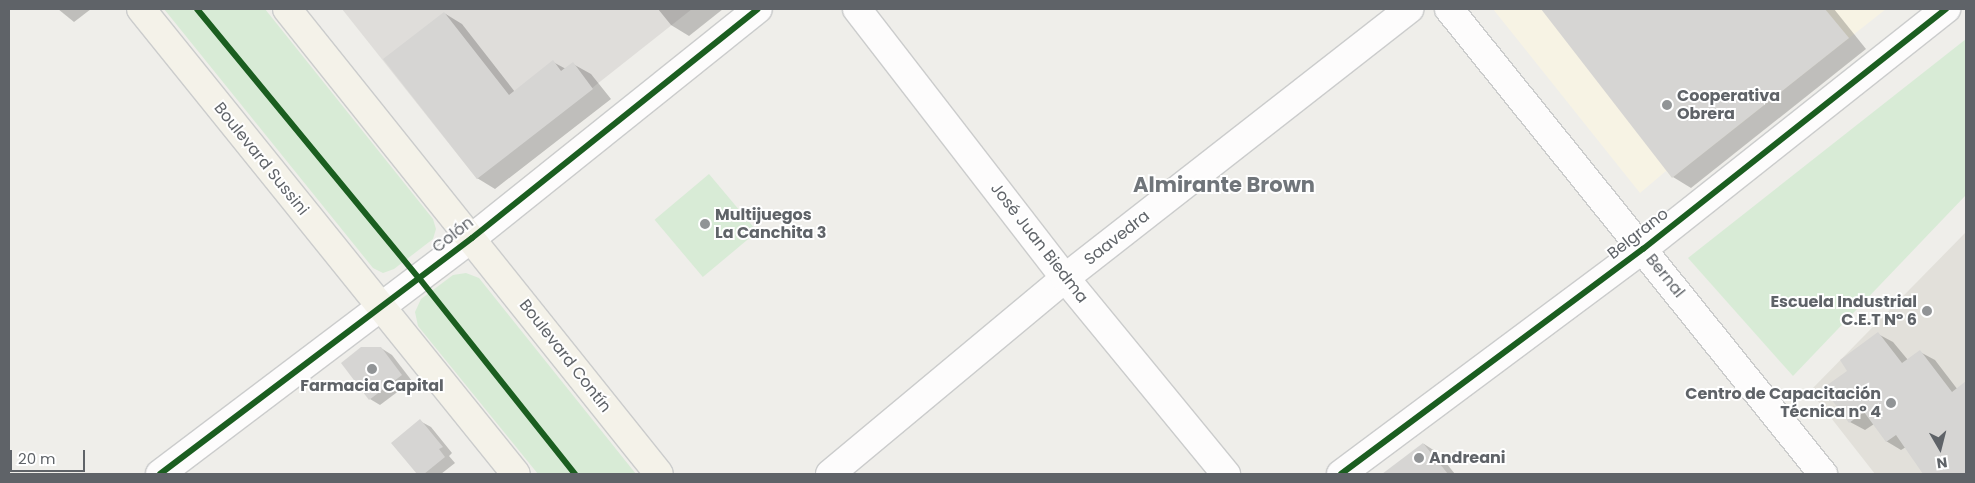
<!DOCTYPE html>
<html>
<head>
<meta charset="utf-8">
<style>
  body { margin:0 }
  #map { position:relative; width:1975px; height:483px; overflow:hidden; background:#efeeea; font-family:Poppins,sans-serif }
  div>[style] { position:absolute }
  .commercial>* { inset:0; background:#f7f3e4 }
  .industrial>* { inset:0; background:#dfddda }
  .education>* { inset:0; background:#e2e0da }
  .green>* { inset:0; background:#d8ebd6; transform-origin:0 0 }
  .shadow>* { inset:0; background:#0003 }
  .building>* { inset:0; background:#d6d5d3 }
  .roads { filter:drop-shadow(1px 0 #cbcccc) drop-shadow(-1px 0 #cbcccc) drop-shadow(0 1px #cbcccc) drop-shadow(0 -1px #cbcccc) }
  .minor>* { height:28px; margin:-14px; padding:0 14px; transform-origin:14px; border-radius:14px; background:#fdfcfc }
  .major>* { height:28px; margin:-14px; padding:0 14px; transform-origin:14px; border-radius:14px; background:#f4f2e9 }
  .cycleway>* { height:6px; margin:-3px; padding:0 3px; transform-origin:3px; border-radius:3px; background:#1b5e20 }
  .dots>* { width:14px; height:14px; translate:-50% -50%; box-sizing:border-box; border:2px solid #fff; border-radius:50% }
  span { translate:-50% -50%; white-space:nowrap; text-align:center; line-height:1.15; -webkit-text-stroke:4px #fff; paint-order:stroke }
  .poi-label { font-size:16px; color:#5f6368; font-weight:700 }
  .left { translate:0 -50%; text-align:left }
  .right { translate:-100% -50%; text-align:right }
  .street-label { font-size:16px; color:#5f6368 }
  .district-label { font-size:21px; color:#70757a; font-weight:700 }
  .frame { position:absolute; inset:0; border:10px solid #5f6368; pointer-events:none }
  .north { position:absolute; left:1915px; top:423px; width:50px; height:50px; -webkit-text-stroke:4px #fff; paint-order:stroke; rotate:172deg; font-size:14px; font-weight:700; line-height:20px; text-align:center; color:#5f6368 }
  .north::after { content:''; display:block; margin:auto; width:18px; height:22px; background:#5f6368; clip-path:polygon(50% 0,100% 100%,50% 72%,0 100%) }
  .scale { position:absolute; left:10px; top:450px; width:75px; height:22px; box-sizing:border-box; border:2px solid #5f6368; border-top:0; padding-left:6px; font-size:15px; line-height:18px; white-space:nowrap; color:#5f6368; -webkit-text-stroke:4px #fff; paint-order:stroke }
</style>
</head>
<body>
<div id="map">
  <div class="commercial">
    <div style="clip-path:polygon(1493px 9px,1886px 9px,1672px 178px,1666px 171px,1640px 193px)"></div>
  </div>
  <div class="industrial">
    <div style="clip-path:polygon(342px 9px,692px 9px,477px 179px)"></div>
  </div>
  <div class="education">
    <div style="clip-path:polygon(1966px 232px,1966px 474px,1875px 474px,1810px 391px)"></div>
  </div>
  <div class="green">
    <div style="clip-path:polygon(164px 9px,265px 9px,433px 219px,436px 229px,433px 239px,394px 269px,383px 273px,373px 268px)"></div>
    <div style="clip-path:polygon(1966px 39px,1966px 195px,1793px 376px,1688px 258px)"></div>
    <div style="left:709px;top:174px;width:75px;height:71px;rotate:50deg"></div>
    <div style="clip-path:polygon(466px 273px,479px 278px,636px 474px,538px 474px,418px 326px,415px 312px,421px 299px,453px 275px)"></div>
  </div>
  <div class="shadow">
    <div style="clip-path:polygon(58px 9px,91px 9px,74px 22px)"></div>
    <div style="clip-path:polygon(658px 9px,723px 9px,689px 36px,671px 25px)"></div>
    <div style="clip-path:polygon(1544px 9px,1834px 9px,1866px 49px,1691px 188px,1673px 177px)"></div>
    <div style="clip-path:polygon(444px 13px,462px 24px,515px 92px,553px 62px,566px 69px,573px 64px,591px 74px,611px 99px,495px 189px,477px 178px)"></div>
    <div style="clip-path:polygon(1878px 334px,1893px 342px,1908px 360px,1920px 352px,1935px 360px,1958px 390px,1966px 383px,1966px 474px,1929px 474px,1906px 447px,1901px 450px,1886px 441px,1874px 424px,1865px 430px,1850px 422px,1849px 371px)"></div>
    <div style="clip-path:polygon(381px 348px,392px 355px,412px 381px,380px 405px,370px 399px)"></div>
    <div style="clip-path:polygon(420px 421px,431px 427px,452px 453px,449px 456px,455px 463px,441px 474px,418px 474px,393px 443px)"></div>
    <div style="clip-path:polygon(1424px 444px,1438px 453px,1455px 474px,1384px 474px)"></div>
  </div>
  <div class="building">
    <div style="clip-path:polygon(1541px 9px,1825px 9px,1849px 38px,1672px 178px)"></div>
    <div style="clip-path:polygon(444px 12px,509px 95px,553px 60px,561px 71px,573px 62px,593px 89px,477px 179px,383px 59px)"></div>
    <div style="clip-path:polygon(1878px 332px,1902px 363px,1920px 350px,1952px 392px,1966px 381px,1966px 474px,1923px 474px,1896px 435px,1886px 442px,1864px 412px,1849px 423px,1823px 388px,1847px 371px,1840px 360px)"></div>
    <div style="clip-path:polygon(361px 347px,381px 347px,402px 375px,369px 400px,341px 363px)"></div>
    <div style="clip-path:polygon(420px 419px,443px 447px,439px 449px,445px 457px,424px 474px,417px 474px,391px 443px)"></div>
    <div style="clip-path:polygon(1423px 443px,1448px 474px,1382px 474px)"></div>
  </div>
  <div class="roads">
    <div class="minor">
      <div style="left:857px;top:9px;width:340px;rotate:52.3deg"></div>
      <div style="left:1065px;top:278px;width:254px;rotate:50.6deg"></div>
      <div style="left:1449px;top:9px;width:597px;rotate:51.19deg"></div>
      <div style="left:160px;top:474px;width:391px;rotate:-37.1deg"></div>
      <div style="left:472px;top:238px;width:366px;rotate:-38.7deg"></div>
      <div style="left:830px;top:474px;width:306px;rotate:-39.8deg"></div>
      <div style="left:1065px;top:278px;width:437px;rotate:-38deg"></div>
      <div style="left:1341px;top:474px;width:377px;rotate:-36.7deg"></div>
      <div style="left:1643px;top:249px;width:387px;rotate:-38.4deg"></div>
    </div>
    <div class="major">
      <div style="left:141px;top:9px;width:597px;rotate:51.12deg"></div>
      <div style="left:287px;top:9px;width:595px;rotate:51.34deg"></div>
    </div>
  </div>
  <div class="cycleway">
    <div style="left:197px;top:9px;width:349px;rotate:50.5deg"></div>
    <div style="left:419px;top:278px;width:251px;rotate:51.5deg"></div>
    <div style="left:160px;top:474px;width:391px;rotate:-37.1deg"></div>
    <div style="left:472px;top:238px;width:366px;rotate:-38.7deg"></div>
    <div style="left:1341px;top:474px;width:377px;rotate:-36.7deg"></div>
    <div style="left:1643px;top:249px;width:387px;rotate:-38.4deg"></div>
  </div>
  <div class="dots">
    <div style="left:1667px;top:105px;background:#919496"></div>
    <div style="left:705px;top:224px;background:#919496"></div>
    <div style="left:1927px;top:311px;background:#919496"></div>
    <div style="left:372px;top:369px;background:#919496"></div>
    <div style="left:1891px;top:403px;background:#919496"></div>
    <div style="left:1419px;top:458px;background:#919496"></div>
  </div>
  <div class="poi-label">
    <span class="left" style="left:1677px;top:105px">Cooperativa<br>Obrera</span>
    <span class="left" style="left:715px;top:224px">Multijuegos<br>La Canchita 3</span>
    <span class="right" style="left:1917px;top:311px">Escuela Industrial<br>C.E.T Nº 6</span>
    <span style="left:372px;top:386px">Farmacia Capital</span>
    <span class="right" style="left:1881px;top:403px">Centro de Capacitación<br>Técnica n° 4</span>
    <span class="left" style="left:1429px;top:458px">Andreani</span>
  </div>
  <div class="street-label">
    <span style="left:261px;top:159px;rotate:51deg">Boulevard Sussini</span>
    <span style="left:1638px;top:234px;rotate:-38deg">Belgrano</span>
    <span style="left:453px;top:235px;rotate:-38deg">Colón</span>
    <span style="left:1117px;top:238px;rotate:-38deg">Saavedra</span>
    <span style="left:1039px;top:243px;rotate:52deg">José Juan Biedma</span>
    <span style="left:1665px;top:276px;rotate:51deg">Bernal</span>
    <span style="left:565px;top:356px;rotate:52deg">Boulevard Contín</span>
  </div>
  <div class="district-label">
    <span style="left:1224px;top:185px">Almirante Brown</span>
  </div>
  <div class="frame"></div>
  <div class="north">N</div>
  <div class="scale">20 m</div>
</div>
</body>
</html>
